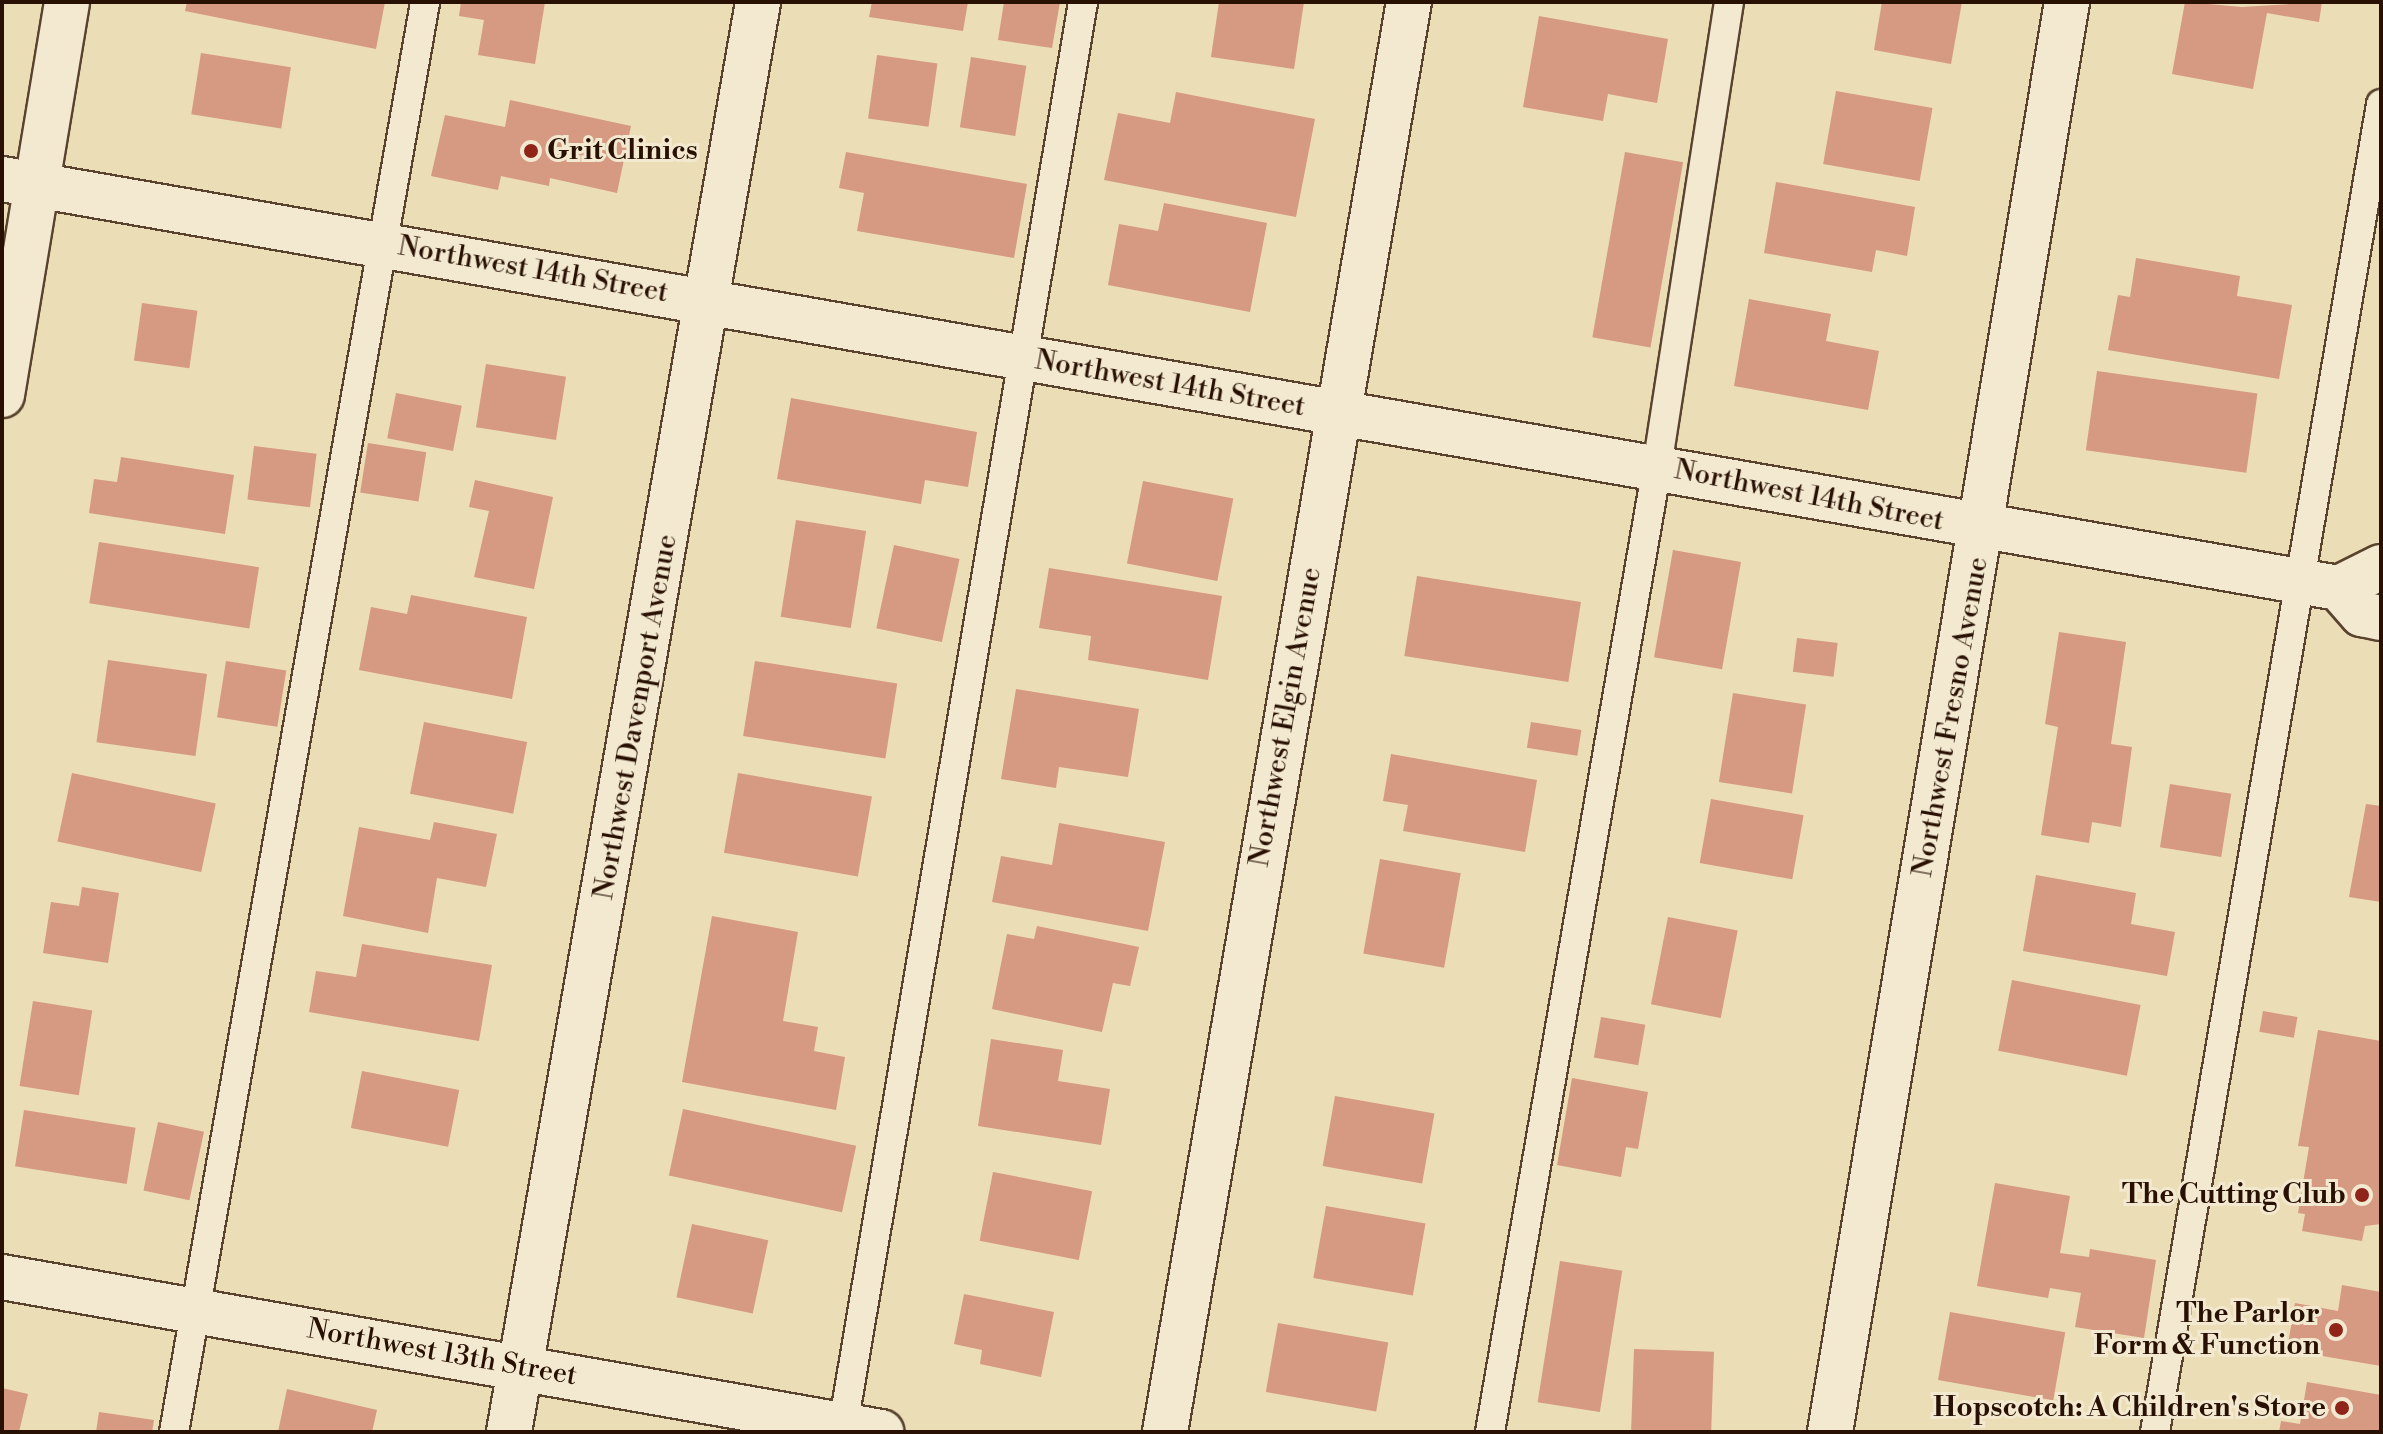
<!DOCTYPE html>
<html>
<head>
<meta charset="utf-8">
<style>
  body { margin:0 }
  #map { position:relative; width:2383px; height:1434px; overflow:hidden; background:#ebddb6; font-family:"Libre Bodoni",serif }
  div>[style] { position:absolute }
  .building>* { inset:0; background:#d69981; transform-origin:0 0 }
  .roads { filter:drop-shadow(2px 0 #59432f) drop-shadow(-2px 0 #59432f) drop-shadow(0 2px #59432f) drop-shadow(0 -2px #59432f) }
  .service>* { height:28px; margin:-14px; padding:0 14px; transform-origin:14px; border-radius:14px; background:#f2e9d0 }
  .minor>* { height:44px; margin:-22px; padding:0 22px; transform-origin:22px; border-radius:22px; background:#f2e9d0 }
  .tertiary>* { height:44px; margin:-22px; padding:0 22px; transform-origin:22px; border-radius:22px; background:#f2e9d0 }
  .dots>* { width:22px; height:22px; translate:-50% -50%; box-sizing:border-box; border:4px solid #f2e9d0; border-radius:50% }
  span { translate:-50% -50%; white-space:nowrap; text-align:center; line-height:1.15; -webkit-text-stroke:6px #f2e9d0; paint-order:stroke }
  .poi-label { font-size:28px; color:#281002; font-weight:700 }
  .left { translate:0 -50%; text-align:left }
  .right { translate:-100% -50%; text-align:right }
  .street-label { font-size:28px; color:#281002 }
  .frame { position:absolute; inset:0; border:4px solid #281002; pointer-events:none }
</style>
</head>
<body>
<div id="map">
  <div class="building">
    <div style="clip-path:polygon(187px 2px,385px 2px,376px 49px,185px 11px)"></div>
    <div style="clip-path:polygon(461px 2px,545px 2px,535px 64px,478px 55px,484px 20px,459px 16px)"></div>
    <div style="clip-path:polygon(872px 2px,968px 2px,963px 31px,869px 17px)"></div>
    <div style="clip-path:polygon(1004px 2px,1060px 2px,1052px 48px,998px 40px)"></div>
    <div style="clip-path:polygon(1219px 2px,1304px 2px,1294px 69px,1211px 57px)"></div>
    <div style="clip-path:polygon(1882px 2px,1962px 2px,1951px 64px,1874px 50px)"></div>
    <div style="clip-path:polygon(2185px 2px,2242px 7px,2322px 2px,2319px 22px,2267px 13px,2253px 89px,2172px 74px)"></div>
    <div style="clip-path:polygon(1539px 16px,1668px 39px,1657px 103px,1608px 94px,1603px 121px,1523px 107px)"></div>
    <div style="left:201px;top:53px;width:91px;height:62px;rotate:9deg"></div>
    <div style="left:877px;top:55px;width:61px;height:64px;rotate:8deg"></div>
    <div style="left:971px;top:57px;width:56px;height:71px;rotate:9deg"></div>
    <div style="left:1836px;top:91px;width:98px;height:74px;rotate:10deg"></div>
    <div style="clip-path:polygon(1176px 92px,1315px 119px,1296px 217px,1104px 180px,1118px 113px,1170px 123px)"></div>
    <div style="clip-path:polygon(510px 100px,631px 126px,617px 193px,550px 178px,549px 186px,501px 176px,498px 190px,431px 176px,445px 115px,505px 127px)"></div>
    <div style="clip-path:polygon(846px 152px,1027px 184px,1014px 258px,857px 231px,864px 193px,839px 188px)"></div>
    <div style="left:1625px;top:152px;width:59px;height:188px;rotate:10deg"></div>
    <div style="clip-path:polygon(1776px 182px,1915px 207px,1907px 256px,1876px 250px,1872px 272px,1764px 253px)"></div>
    <div style="clip-path:polygon(1164px 203px,1267px 223px,1250px 312px,1108px 285px,1119px 224px,1158px 231px)"></div>
    <div style="clip-path:polygon(2136px 258px,2240px 276px,2237px 296px,2292px 305px,2279px 379px,2108px 350px,2118px 295px,2130px 297px)"></div>
    <div style="clip-path:polygon(1749px 299px,1831px 314px,1826px 341px,1879px 351px,1868px 410px,1734px 386px)"></div>
    <div style="left:142px;top:303px;width:56px;height:58px;rotate:8deg"></div>
    <div style="left:486px;top:364px;width:81px;height:64px;rotate:9deg"></div>
    <div style="left:2097px;top:371px;width:162px;height:80px;rotate:8deg"></div>
    <div style="left:396px;top:393px;width:67px;height:46px;rotate:11deg"></div>
    <div style="clip-path:polygon(791px 398px,977px 432px,968px 487px,925px 480px,921px 504px,777px 479px)"></div>
    <div style="left:368px;top:443px;width:59px;height:50px;rotate:9deg"></div>
    <div style="left:254px;top:446px;width:63px;height:54px;rotate:7deg"></div>
    <div style="clip-path:polygon(121px 457px,234px 475px,225px 534px,89px 513px,94px 479px,117px 482px)"></div>
    <div style="clip-path:polygon(475px 480px,553px 497px,534px 589px,474px 577px,489px 511px,469px 507px)"></div>
    <div style="left:1143px;top:481px;width:92px;height:84px;rotate:11deg"></div>
    <div style="left:796px;top:520px;width:71px;height:98px;rotate:9deg"></div>
    <div style="left:99px;top:542px;width:162px;height:62px;rotate:9deg"></div>
    <div style="left:894px;top:545px;width:67px;height:85px;rotate:12deg"></div>
    <div style="left:1673px;top:550px;width:69px;height:109px;rotate:10deg"></div>
    <div style="clip-path:polygon(1049px 568px,1222px 596px,1208px 680px,1088px 660px,1091px 636px,1039px 628px)"></div>
    <div style="left:1417px;top:576px;width:166px;height:81px;rotate:9deg"></div>
    <div style="clip-path:polygon(411px 595px,527px 617px,512px 699px,359px 670px,371px 607px,407px 614px)"></div>
    <div style="clip-path:polygon(2059px 632px,2126px 642px,2111px 744px,2132px 747px,2121px 827px,2092px 822px,2089px 843px,2041px 835px,2058px 727px,2045px 724px)"></div>
    <div style="left:1797px;top:638px;width:41px;height:34px;rotate:7deg"></div>
    <div style="left:108px;top:660px;width:100px;height:83px;rotate:8deg"></div>
    <div style="left:226px;top:661px;width:61px;height:57px;rotate:9deg"></div>
    <div style="left:755px;top:661px;width:144px;height:76px;rotate:9deg"></div>
    <div style="clip-path:polygon(1016px 689px,1139px 709px,1128px 777px,1059px 767px,1056px 788px,1001px 779px)"></div>
    <div style="left:1733px;top:693px;width:74px;height:90px;rotate:9deg"></div>
    <div style="left:424px;top:722px;width:105px;height:73px;rotate:11deg"></div>
    <div style="left:1531px;top:722px;width:51px;height:26px;rotate:9deg"></div>
    <div style="clip-path:polygon(1391px 754px,1537px 780px,1525px 852px,1403px 831px,1408px 805px,1383px 801px)"></div>
    <div style="left:72px;top:773px;width:147px;height:70px;rotate:12deg"></div>
    <div style="left:738px;top:773px;width:136px;height:81px;rotate:10deg"></div>
    <div style="left:2170px;top:784px;width:62px;height:64px;rotate:9deg"></div>
    <div style="left:1711px;top:799px;width:94px;height:65px;rotate:10deg"></div>
    <div style="clip-path:polygon(2366px 804px,2381px 806px,2381px 902px,2349px 897px)"></div>
    <div style="clip-path:polygon(434px 822px,497px 834px,486px 887px,437px 878px,428px 933px,343px 916px,359px 827px,430px 840px)"></div>
    <div style="clip-path:polygon(1059px 823px,1165px 842px,1148px 931px,992px 902px,1001px 856px,1052px 865px)"></div>
    <div style="left:1380px;top:859px;width:82px;height:96px;rotate:10deg"></div>
    <div style="clip-path:polygon(2036px 875px,2136px 893px,2131px 924px,2175px 932px,2167px 976px,2023px 951px)"></div>
    <div style="clip-path:polygon(82px 887px,119px 893px,108px 963px,43px 953px,51px 902px,79px 906px)"></div>
    <div style="clip-path:polygon(712px 916px,798px 932px,783px 1021px,818px 1027px,814px 1051px,845px 1057px,836px 1110px,682px 1082px)"></div>
    <div style="left:1668px;top:917px;width:71px;height:89px;rotate:11deg"></div>
    <div style="clip-path:polygon(1037px 926px,1139px 947px,1130px 986px,1113px 983px,1102px 1032px,992px 1009px,1007px 934px,1034px 939px)"></div>
    <div style="clip-path:polygon(362px 944px,492px 965px,479px 1041px,309px 1012px,316px 971px,356px 977px)"></div>
    <div style="left:2012px;top:980px;width:131px;height:72px;rotate:11deg"></div>
    <div style="left:33px;top:1001px;width:60px;height:86px;rotate:9deg"></div>
    <div style="left:2263px;top:1011px;width:35px;height:21px;rotate:10deg"></div>
    <div style="left:1601px;top:1017px;width:45px;height:41px;rotate:10deg"></div>
    <div style="clip-path:polygon(2318px 1030px,2381px 1041px,2381px 1224px,2365px 1226px,2362px 1241px,2302px 1231px,2305px 1214px,2298px 1213px,2309px 1147px,2298px 1146px)"></div>
    <div style="clip-path:polygon(991px 1039px,1063px 1050px,1058px 1081px,1110px 1089px,1101px 1145px,978px 1126px)"></div>
    <div style="left:362px;top:1071px;width:99px;height:58px;rotate:11deg"></div>
    <div style="clip-path:polygon(1572px 1078px,1648px 1092px,1638px 1149px,1626px 1147px,1621px 1177px,1557px 1165px)"></div>
    <div style="left:1335px;top:1096px;width:101px;height:71px;rotate:10deg"></div>
    <div style="left:683px;top:1109px;width:177px;height:68px;rotate:12deg"></div>
    <div style="left:24px;top:1110px;width:113px;height:57px;rotate:9deg"></div>
    <div style="left:158px;top:1122px;width:47px;height:70px;rotate:12deg"></div>
    <div style="left:993px;top:1172px;width:101px;height:70px;rotate:11deg"></div>
    <div style="clip-path:polygon(1995px 1183px,2070px 1196px,2060px 1253px,2089px 1257px,2090px 1249px,2156px 1260px,2144px 1338px,2075px 1327px,2081px 1293px,2050px 1288px,2048px 1298px,1977px 1286px)"></div>
    <div style="left:1326px;top:1206px;width:101px;height:73px;rotate:10deg"></div>
    <div style="left:692px;top:1224px;width:78px;height:75px;rotate:12deg"></div>
    <div style="left:1560px;top:1261px;width:63px;height:143px;rotate:9deg"></div>
    <div style="clip-path:polygon(2342px 1285px,2381px 1292px,2381px 1366px,2287px 1350px,2295px 1303px,2338px 1311px)"></div>
    <div style="clip-path:polygon(964px 1294px,1054px 1312px,1041px 1377px,980px 1364px,982px 1350px,954px 1344px)"></div>
    <div style="left:1950px;top:1312px;width:117px;height:69px;rotate:10deg"></div>
    <div style="left:1278px;top:1323px;width:112px;height:70px;rotate:10deg"></div>
    <div style="left:1634px;top:1349px;width:80px;height:83px;rotate:2deg"></div>
    <div style="clip-path:polygon(2307px 1382px,2381px 1395px,2381px 1432px,2279px 1432px,2281px 1421px,2300px 1424px)"></div>
    <div style="clip-path:polygon(2px 1388px,28px 1394px,19px 1432px,2px 1432px)"></div>
    <div style="clip-path:polygon(287px 1389px,377px 1410px,372px 1432px,278px 1432px)"></div>
    <div style="clip-path:polygon(99px 1412px,154px 1420px,152px 1432px,96px 1432px)"></div>
  </div>
  <div class="roads">
    <div class="service">
      <div style="left:174px;top:1432px;width:1452px;rotate:-80.04deg"></div>
      <div style="left:842px;top:1432px;width:1450px;rotate:-80.43deg"></div>
      <div style="left:1490px;top:1432px;width:979px;rotate:-80.18deg"></div>
      <div style="left:1657px;top:467px;width:471px;rotate:-81.2deg"></div>
      <div style="left:2155px;top:1432px;width:1347px;rotate:-80.34deg"></div>
    </div>
    <div class="minor">
      <div style="left:2px;top:395px;width:398px;rotate:-80.6deg"></div>
      <div style="left:2px;top:1277px;width:893px;rotate:10deg"></div>
      <div style="left:509px;top:1432px;width:1452px;rotate:-80.12deg"></div>
      <div style="left:1165px;top:1432px;width:1451px;rotate:-80.32deg"></div>
      <div style="left:1830px;top:1432px;width:1450px;rotate:-80.59deg"></div>
    </div>
    <div class="tertiary">
      <div style="left:2px;top:179px;width:2373px;rotate:9.93deg"></div>
      <div style="left:2339px;top:588px;width:35px;rotate:49deg"></div>
      <div style="left:2362px;top:614px;width:19px;rotate:12deg"></div>
      <div style="left:2339px;top:588px;width:47px;rotate:-26.6deg"></div>
    </div>
  </div>
  <div class="dots">
    <div style="left:531px;top:151px;background:#8f2418"></div>
    <div style="left:2362px;top:1195px;background:#8f2418"></div>
    <div style="left:2336px;top:1330px;background:#8f2418"></div>
    <div style="left:2342px;top:1408px;background:#8f2418"></div>
  </div>
  <div class="poi-label">
    <span class="left" style="left:547px;top:151px">Grit Clinics</span>
    <span class="right" style="left:2346px;top:1195px">The Cutting Club</span>
    <span class="right" style="left:2320px;top:1330px">The Parlor<br>Form &amp; Function</span>
    <span class="right" style="left:2326px;top:1408px">Hopscotch: A Children's Store</span>
  </div>
  <div class="street-label">
    <span style="left:533px;top:270px;rotate:10deg">Northwest 14th Street</span>
    <span style="left:1170px;top:384px;rotate:10deg">Northwest 14th Street</span>
    <span style="left:1809px;top:496px;rotate:11deg">Northwest 14th Street</span>
    <span style="left:636px;top:717px;rotate:-80deg">Northwest Davenport Avenue</span>
    <span style="left:1286px;top:717px;rotate:-80deg">Northwest Elgin Avenue</span>
    <span style="left:1951px;top:717px;rotate:-80deg">Northwest Fresno Avenue</span>
    <span style="left:442px;top:1353px;rotate:10deg">Northwest 13th Street</span>
  </div>
  <div class="frame"></div>
</div>
</body>
</html>
